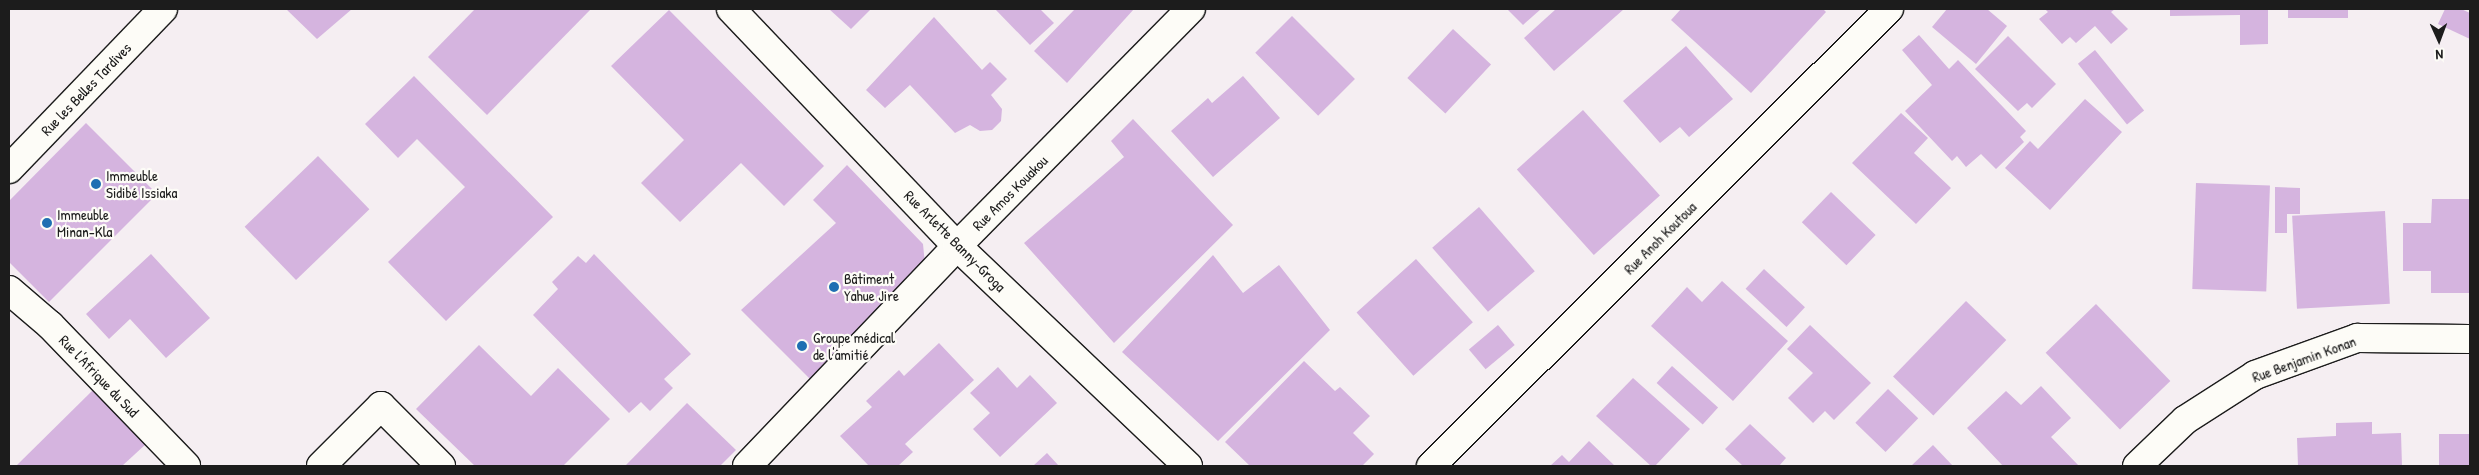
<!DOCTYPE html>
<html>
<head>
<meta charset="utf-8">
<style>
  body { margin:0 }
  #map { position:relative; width:2479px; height:475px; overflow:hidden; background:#f5eef2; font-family:"Patrick Hand",sans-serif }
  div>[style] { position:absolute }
  .building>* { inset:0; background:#d5b4df; transform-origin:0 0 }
  .roads { filter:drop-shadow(1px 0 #1c1c1c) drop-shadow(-1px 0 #1c1c1c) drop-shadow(0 1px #1c1c1c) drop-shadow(0 -1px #1c1c1c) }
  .minor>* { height:28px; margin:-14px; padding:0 14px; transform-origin:14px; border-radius:14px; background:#fdfcf7 }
  .dots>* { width:14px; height:14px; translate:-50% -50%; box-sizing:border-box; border:2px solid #fdfcf7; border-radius:50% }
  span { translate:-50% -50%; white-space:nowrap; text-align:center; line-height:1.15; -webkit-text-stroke:4.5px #fdfcf7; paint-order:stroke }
  .street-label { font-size:15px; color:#1c1c1c }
  .poi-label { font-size:15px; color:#1c1c1c }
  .left { translate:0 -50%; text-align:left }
  .frame { position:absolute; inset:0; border:10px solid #1c1c1c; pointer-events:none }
  .north { position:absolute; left:2414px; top:15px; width:50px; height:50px; -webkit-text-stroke:4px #fdfcf7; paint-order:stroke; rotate:178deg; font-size:14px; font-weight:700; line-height:20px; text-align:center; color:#1c1c1c }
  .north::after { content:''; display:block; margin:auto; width:18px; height:22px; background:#1c1c1c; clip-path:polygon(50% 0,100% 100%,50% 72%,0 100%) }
</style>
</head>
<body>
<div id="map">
  <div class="building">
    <div style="clip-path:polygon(286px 9px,352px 9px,317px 39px)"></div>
    <div style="clip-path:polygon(475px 9px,591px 9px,487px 115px,428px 57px)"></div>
    <div style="clip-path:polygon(829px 9px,871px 9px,851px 29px)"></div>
    <div style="clip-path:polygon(995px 9px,1040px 9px,1054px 23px,1030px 45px)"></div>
    <div style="clip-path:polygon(1075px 9px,1134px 9px,1067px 83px,1034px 51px)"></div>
    <div style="clip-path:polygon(1507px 9px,1541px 9px,1523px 25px)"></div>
    <div style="clip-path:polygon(1556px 9px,1624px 9px,1554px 71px,1524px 38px)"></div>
    <div style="clip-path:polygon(1681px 9px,1823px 9px,1826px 12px,1751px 93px,1671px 20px)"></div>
    <div style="clip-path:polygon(1947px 9px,1987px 9px,2007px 26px,1976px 64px,1932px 27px)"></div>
    <div style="clip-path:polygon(2045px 9px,2115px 9px,2111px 12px,2128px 29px,2111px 44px,2095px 26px,2076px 43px,2070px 37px,2062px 44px,2039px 19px,2048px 12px)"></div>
    <div style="clip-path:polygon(2170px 9px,2268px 9px,2268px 44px,2240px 45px,2240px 15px,2170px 16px)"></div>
    <div style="left:2288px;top:9px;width:60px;height:9px"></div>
    <div style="clip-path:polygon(2445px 9px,2461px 9px,2470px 13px,2470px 39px,2438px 24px)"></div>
    <div style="clip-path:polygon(669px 10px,824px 166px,784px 206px,741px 163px,680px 222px,641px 183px,684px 140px,611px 66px)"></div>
    <div style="left:1292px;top:16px;width:89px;height:52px;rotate:45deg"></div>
    <div style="clip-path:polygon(934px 17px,982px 70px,990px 62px,1007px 79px,991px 95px,1002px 109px,1001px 121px,992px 130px,980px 131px,970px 125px,955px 133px,910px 85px,885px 108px,866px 90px)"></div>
    <div style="left:1453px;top:29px;width:52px;height:67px;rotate:43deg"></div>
    <div style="clip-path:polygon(1919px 35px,1949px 69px,1958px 60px,2026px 131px,2020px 137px,2024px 142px,1996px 169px,1981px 154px,1966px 167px,1957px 156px,1952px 161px,1905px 111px,1932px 85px,1902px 50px)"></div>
    <div style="clip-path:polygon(2008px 36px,2056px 84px,2032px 108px,2027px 103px,2018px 111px,1975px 69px)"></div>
    <div style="clip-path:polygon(1686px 46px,1733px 99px,1689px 137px,1680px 127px,1660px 143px,1623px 101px)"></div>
    <div style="left:2095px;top:50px;width:78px;height:22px;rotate:51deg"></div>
    <div style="clip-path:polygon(414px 76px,553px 217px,446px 321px,388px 262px,465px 187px,417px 139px,398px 158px,365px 124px)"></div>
    <div style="clip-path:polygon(1243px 76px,1280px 118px,1213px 177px,1171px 131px,1208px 98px,1212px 103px)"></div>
    <div style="clip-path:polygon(2085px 99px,2122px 132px,2050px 210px,2005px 168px,2030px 141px,2038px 149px)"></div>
    <div style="left:1583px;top:110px;width:115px;height:89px;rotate:48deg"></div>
    <div style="clip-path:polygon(1901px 113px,1928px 138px,1914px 153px,1951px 188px,1916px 224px,1852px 163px)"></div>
    <div style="clip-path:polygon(1133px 119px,1233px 225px,1114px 343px,1024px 243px,1124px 157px,1111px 141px)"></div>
    <div style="clip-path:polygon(86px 123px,157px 194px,49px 302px,9px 262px,9px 201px)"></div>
    <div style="left:318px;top:156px;width:74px;height:102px;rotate:46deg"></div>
    <div style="clip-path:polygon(847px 165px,923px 244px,925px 264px,812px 381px,741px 310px,836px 223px,813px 200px)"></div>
    <div style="left:2196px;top:183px;width:74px;height:106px;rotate:2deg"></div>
    <div style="clip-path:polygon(2275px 187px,2300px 188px,2300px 214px,2287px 214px,2287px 233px,2275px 233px)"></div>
    <div style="left:1831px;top:192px;width:62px;height:42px;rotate:44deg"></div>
    <div style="clip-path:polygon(2432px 199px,2470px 199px,2470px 293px,2431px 293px,2431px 271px,2403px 271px,2403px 223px,2431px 223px)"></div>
    <div style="left:1479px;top:207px;width:85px;height:62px;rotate:49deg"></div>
    <div style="left:2385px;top:211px;width:93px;height:93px;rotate:87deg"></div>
    <div style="clip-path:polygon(151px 254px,210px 318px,166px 358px,130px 319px,109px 339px,86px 314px)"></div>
    <div style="clip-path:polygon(594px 254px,691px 354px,664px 379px,673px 388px,650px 411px,641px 402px,629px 413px,533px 315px,558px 289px,552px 282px,578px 256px,586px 263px)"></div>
    <div style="clip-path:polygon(1213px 255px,1243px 293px,1279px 265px,1330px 330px,1218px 441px,1122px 352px)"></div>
    <div style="left:1416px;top:259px;width:85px;height:80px;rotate:48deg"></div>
    <div style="left:1764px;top:269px;width:56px;height:27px;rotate:43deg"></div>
    <div style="clip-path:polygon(1722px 281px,1788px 341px,1733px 401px,1651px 326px,1687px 287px,1702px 302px)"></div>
    <div style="left:1966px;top:301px;width:56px;height:105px;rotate:44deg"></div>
    <div style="left:2096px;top:304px;width:107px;height:70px;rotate:46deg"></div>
    <div style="left:1498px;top:325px;width:26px;height:38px;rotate:50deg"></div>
    <div style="clip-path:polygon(1810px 325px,1871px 383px,1834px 420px,1825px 411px,1813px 423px,1788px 398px,1813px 373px,1787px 349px)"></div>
    <div style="clip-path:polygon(939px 343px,974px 380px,905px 444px,913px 452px,898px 466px,869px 466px,840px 436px,872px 407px,866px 401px,899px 370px,904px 376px)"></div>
    <div style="clip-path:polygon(479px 345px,531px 396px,558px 368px,610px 419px,563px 466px,475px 466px,416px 409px)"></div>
    <div style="clip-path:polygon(1304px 361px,1335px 391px,1340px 387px,1370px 416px,1353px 433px,1374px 454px,1362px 466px,1250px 466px,1225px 442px)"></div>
    <div style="left:1672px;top:366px;width:62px;height:23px;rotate:42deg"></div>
    <div style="clip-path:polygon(998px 367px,1017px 388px,1030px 375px,1057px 403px,1000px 457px,973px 429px,990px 413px,970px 393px)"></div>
    <div style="clip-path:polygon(1633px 378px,1690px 429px,1655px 466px,1651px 466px,1596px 416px)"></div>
    <div style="clip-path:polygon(2041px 386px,2071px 418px,2051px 437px,2079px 466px,2003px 466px,1967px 428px,2006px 391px,2021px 405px)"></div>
    <div style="clip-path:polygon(94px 389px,146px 444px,122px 466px,16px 466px)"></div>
    <div style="left:1888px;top:389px;width:42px;height:47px;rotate:44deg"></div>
    <div style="clip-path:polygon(687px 403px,736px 450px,720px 466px,625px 466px)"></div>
    <div style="clip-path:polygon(2372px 422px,2372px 434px,2401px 433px,2402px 466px,2298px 466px,2297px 438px,2336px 436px,2336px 423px)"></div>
    <div style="clip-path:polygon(1750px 424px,1786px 458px,1779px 466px,1743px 466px,1725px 449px)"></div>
    <div style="left:2439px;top:434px;width:31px;height:32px"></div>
    <div style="clip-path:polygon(1589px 441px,1615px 466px,1550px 466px,1562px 455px,1569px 462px)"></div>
    <div style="clip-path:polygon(1933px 445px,1953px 466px,1911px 466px)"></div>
    <div style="clip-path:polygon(1047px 453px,1059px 466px,1033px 466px)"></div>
  </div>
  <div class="roads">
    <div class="minor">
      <div style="left:731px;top:9px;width:327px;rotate:46.4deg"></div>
      <div style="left:957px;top:246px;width:319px;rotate:43.6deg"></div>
      <div style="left:9px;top:169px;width:222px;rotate:-46.1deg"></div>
      <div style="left:9px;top:290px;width:54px;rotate:40.5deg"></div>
      <div style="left:50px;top:325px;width:196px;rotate:46deg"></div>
      <div style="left:321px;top:466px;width:85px;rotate:-45deg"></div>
      <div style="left:381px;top:406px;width:85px;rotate:45deg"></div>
      <div style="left:747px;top:466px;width:304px;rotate:-46.3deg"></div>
      <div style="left:957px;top:246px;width:333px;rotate:-45.4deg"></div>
      <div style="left:1431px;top:466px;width:647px;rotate:-44.94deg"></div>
      <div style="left:2137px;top:466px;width:66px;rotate:-43.8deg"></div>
      <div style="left:2185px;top:420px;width:83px;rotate:-32.7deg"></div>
      <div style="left:2255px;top:375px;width:109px;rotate:-19.9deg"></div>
      <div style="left:2357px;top:338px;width:113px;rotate:0.5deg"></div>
    </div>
  </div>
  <div class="dots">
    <div style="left:96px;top:184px;background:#1f6fb2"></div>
    <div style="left:47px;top:223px;background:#1f6fb2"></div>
    <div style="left:834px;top:287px;background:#1f6fb2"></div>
    <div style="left:802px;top:346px;background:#1f6fb2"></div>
  </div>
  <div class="street-label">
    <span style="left:86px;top:89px;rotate:-46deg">Rue les Belles Tardives</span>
    <span style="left:1010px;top:193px;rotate:-45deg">Rue Amos Kouakou</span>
    <span style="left:1660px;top:238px;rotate:-45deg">Rue Anoh Koutoua</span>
    <span style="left:955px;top:241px;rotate:45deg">Rue Arlette Banny-Groga</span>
    <span style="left:2304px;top:359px;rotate:-20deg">Rue Benjamin Konan</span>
    <span style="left:99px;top:376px;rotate:46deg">Rue l'Afrique du Sud</span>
  </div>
  <div class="poi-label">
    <span class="left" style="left:106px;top:184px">Immeuble<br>Sidibé Issiaka</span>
    <span class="left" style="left:57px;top:223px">Immeuble<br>Minan-Kla</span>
    <span class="left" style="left:844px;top:287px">Bâtiment<br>Yahue Jire</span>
    <span class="left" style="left:813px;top:346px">Groupe médical<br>de l'amitié</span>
  </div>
  <div class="frame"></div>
  <div class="north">N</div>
</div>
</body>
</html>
